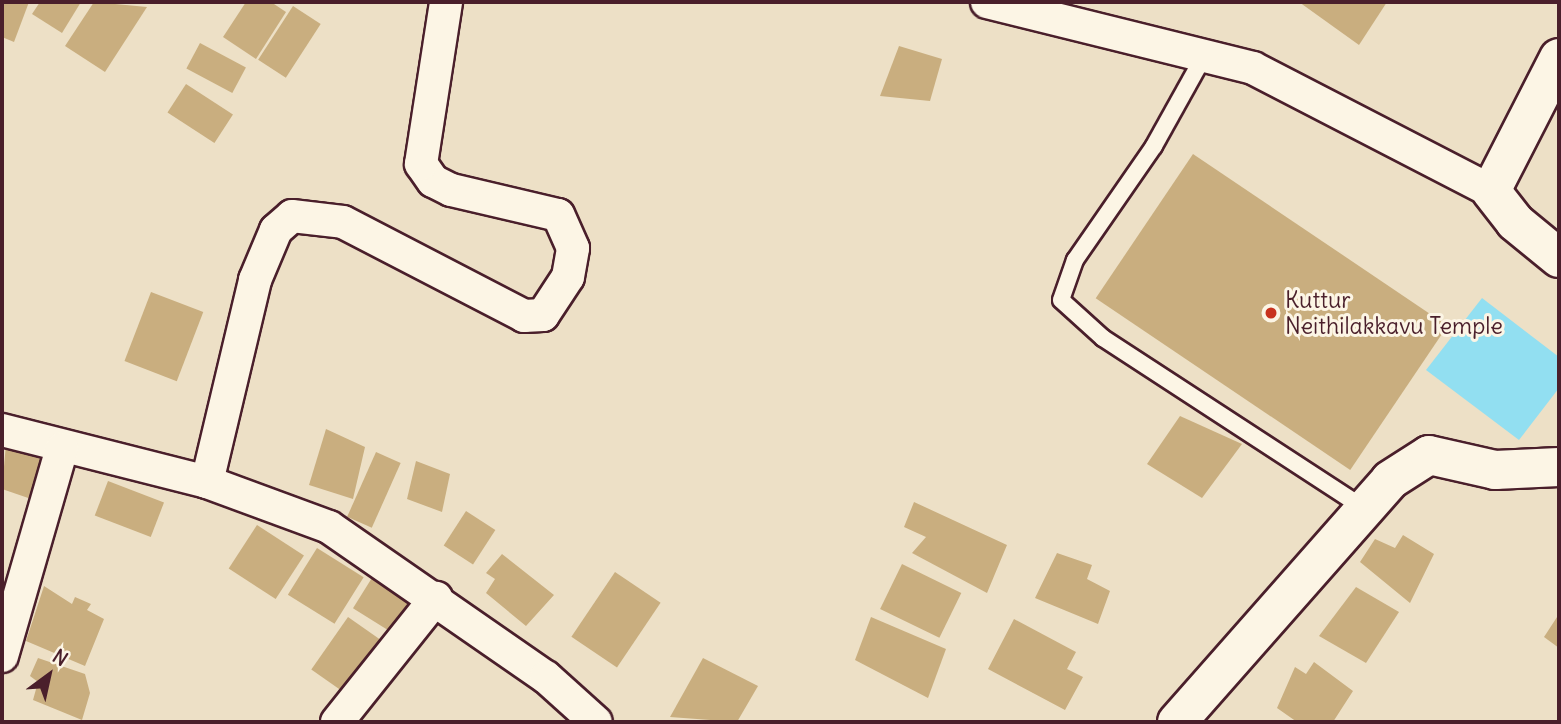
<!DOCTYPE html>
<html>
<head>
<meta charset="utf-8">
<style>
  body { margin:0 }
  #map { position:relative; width:1561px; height:724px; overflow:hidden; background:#ede0c6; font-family:Delius,sans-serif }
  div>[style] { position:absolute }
  .water>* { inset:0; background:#92dff1 }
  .building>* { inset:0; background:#c9ae7f; transform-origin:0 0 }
  .roads { filter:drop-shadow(2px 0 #4a1f2b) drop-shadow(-2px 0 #4a1f2b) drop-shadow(0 2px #4a1f2b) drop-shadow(0 -2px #4a1f2b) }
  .service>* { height:16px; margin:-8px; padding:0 8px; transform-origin:8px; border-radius:8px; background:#fcf5e5 }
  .minor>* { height:32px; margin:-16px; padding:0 16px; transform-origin:16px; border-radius:16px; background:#fcf5e5 }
  .tertiary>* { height:38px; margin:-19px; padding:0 19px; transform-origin:19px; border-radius:19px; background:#fcf5e5 }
  .dots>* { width:19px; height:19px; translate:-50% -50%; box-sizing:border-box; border:4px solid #fcf5e5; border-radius:50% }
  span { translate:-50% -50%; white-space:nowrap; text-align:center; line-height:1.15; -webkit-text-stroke:6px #fcf5e5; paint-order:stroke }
  .poi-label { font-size:23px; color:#4a1f2b }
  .left { translate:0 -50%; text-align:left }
  .frame { position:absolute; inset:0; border:4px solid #4a1f2b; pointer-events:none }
  .north { position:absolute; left:14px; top:640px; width:70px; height:70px; -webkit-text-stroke:5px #fcf5e5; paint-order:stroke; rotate:33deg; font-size:19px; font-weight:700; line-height:28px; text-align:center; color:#4a1f2b }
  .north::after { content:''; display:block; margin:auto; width:24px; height:32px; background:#4a1f2b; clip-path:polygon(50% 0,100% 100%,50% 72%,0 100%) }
</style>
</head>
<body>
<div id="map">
  <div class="water">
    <div style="clip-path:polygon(1482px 298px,1559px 357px,1559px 388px,1519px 440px,1426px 370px)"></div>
  </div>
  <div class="building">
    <div style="clip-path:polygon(2px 2px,29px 2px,14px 42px,2px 37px)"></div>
    <div style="clip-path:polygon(40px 2px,81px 2px,62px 33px,32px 14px)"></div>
    <div style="clip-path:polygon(94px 2px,147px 7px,105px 72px,65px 46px)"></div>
    <div style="clip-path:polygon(246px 2px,271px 2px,286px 12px,256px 59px,223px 37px)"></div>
    <div style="clip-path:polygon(1299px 2px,1387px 2px,1359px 45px)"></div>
    <div style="left:293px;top:6px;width:33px;height:64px;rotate:33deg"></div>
    <div style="left:200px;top:43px;width:52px;height:29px;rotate:28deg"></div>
    <div style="clip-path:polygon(899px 46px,942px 59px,930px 101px,880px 96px)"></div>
    <div style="left:186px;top:84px;width:56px;height:34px;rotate:33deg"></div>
    <div style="left:1193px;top:154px;width:307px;height:174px;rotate:34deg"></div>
    <div style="left:151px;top:292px;width:56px;height:74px;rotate:21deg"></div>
    <div style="clip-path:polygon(1180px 416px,1242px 444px,1202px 498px,1147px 464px)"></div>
    <div style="clip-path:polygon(326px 429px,365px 447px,353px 499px,309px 485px)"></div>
    <div style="clip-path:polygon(6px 444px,51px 458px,37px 501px,2px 489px)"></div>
    <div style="left:376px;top:452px;width:27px;height:71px;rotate:24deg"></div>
    <div style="clip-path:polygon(416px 461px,450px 474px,442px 512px,407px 499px)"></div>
    <div style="left:108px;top:481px;width:60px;height:37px;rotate:21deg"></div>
    <div style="clip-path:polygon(914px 502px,1007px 545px,987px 593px,912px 553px,926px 537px,904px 527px)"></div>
    <div style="left:466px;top:511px;width:35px;height:41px;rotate:33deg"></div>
    <div style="left:257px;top:525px;width:56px;height:52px;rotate:33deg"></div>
    <div style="clip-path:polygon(1403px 535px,1434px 554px,1410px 603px,1360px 562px,1375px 539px,1395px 548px)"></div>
    <div style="left:317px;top:548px;width:55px;height:55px;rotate:32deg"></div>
    <div style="clip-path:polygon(1057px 553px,1092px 565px,1087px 579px,1110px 591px,1098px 624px,1035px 598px)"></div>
    <div style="clip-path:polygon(502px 554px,554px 595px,526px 626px,486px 593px,495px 579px,486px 573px)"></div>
    <div style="left:902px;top:564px;width:66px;height:50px;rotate:26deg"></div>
    <div style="left:380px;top:565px;width:51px;height:51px;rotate:32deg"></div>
    <div style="left:615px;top:572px;width:55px;height:78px;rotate:34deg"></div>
    <div style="clip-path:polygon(44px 586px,72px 604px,75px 597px,91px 604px,87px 610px,104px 619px,85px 666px,26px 641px)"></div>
    <div style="clip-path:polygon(1356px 587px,1399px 612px,1366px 663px,1319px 636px)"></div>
    <div style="clip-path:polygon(1559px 614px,1559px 648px,1544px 637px)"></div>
    <div style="left:348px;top:617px;width:44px;height:64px;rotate:35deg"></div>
    <div style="clip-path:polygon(871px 617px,946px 649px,928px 698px,855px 660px)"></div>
    <div style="clip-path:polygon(1014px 619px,1076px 652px,1067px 669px,1083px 677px,1065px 710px,988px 669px)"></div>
    <div style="clip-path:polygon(38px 658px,85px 674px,90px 693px,82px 720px,33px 700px,38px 682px,30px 676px)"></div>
    <div style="clip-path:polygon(703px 658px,758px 686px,737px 722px,670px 717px)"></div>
    <div style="clip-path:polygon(1314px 662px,1353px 691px,1333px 722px,1297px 722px,1277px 708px,1295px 667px,1306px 674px)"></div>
  </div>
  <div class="roads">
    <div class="service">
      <div style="left:1204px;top:56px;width:103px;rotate:119.1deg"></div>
      <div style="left:1154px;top:146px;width:139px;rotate:124.7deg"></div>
      <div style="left:1075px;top:260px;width:42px;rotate:109.3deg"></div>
      <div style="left:1061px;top:300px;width:57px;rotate:42.1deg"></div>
      <div style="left:1103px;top:338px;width:309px;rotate:33.1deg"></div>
    </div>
    <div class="minor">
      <div style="left:987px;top:2px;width:274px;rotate:13.9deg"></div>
      <div style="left:1253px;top:68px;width:268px;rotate:27.3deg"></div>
      <div style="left:2px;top:430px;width:211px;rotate:14.2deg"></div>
      <div style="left:207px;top:482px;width:130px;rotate:20.2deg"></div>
      <div style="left:329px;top:527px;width:264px;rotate:34.7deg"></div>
      <div style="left:546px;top:677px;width:67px;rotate:42deg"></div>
      <div style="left:207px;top:482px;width:208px;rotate:-76.6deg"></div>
      <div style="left:255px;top:280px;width:54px;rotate:-67.2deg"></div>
      <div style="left:276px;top:230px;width:21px;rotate:-41deg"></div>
      <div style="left:292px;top:216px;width:51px;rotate:6.7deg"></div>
      <div style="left:343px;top:222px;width:204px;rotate:27.4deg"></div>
      <div style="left:524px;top:316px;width:19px;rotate:-3deg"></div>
      <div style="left:543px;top:315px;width:45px;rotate:-56.7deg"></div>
      <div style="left:568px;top:277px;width:29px;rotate:-80deg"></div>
      <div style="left:573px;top:248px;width:36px;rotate:-114deg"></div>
      <div style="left:558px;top:215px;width:110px;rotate:-166.8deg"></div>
      <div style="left:451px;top:190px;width:20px;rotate:-153deg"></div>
      <div style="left:433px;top:181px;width:21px;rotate:-125deg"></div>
      <div style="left:421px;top:164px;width:164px;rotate:-81.2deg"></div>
      <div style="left:2px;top:656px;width:216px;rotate:-73.9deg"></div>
      <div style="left:337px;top:722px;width:159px;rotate:-51.4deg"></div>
    </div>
    <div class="tertiary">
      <div style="left:1559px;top:58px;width:149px;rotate:117.1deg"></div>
      <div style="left:1491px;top:191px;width:39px;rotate:52deg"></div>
      <div style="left:1515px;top:222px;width:57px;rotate:39.3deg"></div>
      <div style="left:1177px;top:722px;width:322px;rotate:-48.6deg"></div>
      <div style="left:1390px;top:480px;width:46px;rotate:-32.7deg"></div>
      <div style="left:1429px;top:455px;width:68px;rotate:12.8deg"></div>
      <div style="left:1495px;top:470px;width:64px;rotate:-2.7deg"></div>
    </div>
  </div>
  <div class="dots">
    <div style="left:1271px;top:313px;background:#c8321e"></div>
  </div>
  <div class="poi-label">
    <span class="left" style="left:1285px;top:313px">Kuttur<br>Neithilakkavu Temple</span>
  </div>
  <div class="frame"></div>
  <div class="north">N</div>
</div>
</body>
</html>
